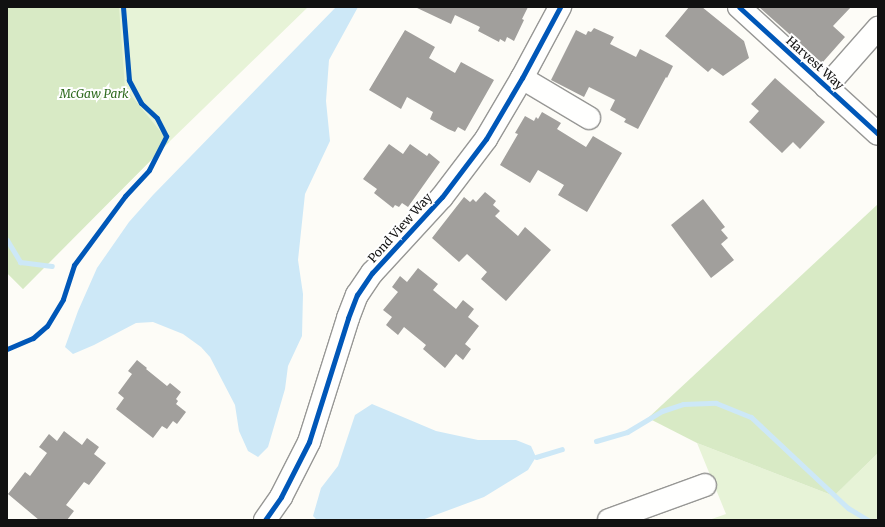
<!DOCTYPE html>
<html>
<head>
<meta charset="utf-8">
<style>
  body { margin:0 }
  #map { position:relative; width:885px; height:527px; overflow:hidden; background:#fdfcf7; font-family:Merriweather,serif }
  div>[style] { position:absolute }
  .green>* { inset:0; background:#e7f3d7 }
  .forest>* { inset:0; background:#d8eac5 }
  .water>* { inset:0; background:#cde8f7 }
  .stream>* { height:5px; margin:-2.5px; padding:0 2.5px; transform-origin:2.5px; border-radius:2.5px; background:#cde8f7 }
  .building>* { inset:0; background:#a19f9c }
  .roads { filter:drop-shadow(1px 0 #979795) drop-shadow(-1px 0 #979795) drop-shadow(0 1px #979795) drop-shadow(0 -1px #979795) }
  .minor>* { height:22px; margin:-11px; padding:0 11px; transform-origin:11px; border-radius:11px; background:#fffffe }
  .cycleway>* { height:5px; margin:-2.5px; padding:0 2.5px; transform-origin:2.5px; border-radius:2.5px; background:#0057b8 }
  span { translate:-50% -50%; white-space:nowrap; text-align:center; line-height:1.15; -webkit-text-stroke:4px #fff; paint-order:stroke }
  .street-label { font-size:12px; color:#111 }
  .park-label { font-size:12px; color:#2f6b1f; font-style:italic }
  .frame { position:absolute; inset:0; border:8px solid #111; pointer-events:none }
</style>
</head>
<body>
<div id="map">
  <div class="green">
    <div style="clip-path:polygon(7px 7px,308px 7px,169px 142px,23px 289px,7px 273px)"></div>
    <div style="clip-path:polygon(697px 443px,834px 496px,878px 453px,878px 520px,709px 520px,726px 514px)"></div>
  </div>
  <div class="forest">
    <div style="clip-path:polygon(7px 7px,119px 7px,125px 88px,169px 142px,23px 289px,7px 273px)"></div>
    <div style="clip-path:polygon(878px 204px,878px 453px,834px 496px,697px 443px,648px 418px)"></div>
  </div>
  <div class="water">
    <div style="clip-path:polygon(336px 7px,358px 7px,329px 60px,326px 101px,330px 141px,305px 194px,298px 260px,303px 294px,302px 336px,288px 366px,285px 389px,268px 447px,258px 457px,248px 451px,239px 431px,235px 405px,210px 357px,201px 347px,183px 334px,153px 322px,136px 323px,94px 345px,73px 354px,65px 347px,78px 311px,97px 268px,129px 222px,153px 195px)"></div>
    <div style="clip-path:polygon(372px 404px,436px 431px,478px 440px,516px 440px,531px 446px,536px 457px,528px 470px,484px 497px,422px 520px,317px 520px,313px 516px,321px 488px,338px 466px,355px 415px)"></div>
  </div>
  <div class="stream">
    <div style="left:7px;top:240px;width:26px;rotate:59deg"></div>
    <div style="left:20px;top:262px;width:32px;rotate:7deg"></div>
    <div style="left:596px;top:441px;width:32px;rotate:-16deg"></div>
    <div style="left:627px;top:432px;width:41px;rotate:-31deg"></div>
    <div style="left:662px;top:411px;width:22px;rotate:-18deg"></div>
    <div style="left:683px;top:404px;width:33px;rotate:-2deg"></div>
    <div style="left:716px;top:403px;width:38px;rotate:22deg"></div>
    <div style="left:751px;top:417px;width:133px;rotate:43.2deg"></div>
    <div style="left:848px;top:508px;width:23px;rotate:31deg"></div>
    <div style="left:536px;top:457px;width:27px;rotate:-17deg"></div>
  </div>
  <div class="building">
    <div style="clip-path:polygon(415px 7px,528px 7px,522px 19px,524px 20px,514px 41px,507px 37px,505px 42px,500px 39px,499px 42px,478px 31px,480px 27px,455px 15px,451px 24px)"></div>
    <div style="clip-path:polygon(689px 7px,702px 7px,744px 41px,749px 58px,723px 76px,712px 68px,708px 72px,665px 36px)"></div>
    <div style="clip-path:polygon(759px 7px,851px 7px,833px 26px,845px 37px,822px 63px)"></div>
    <div style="clip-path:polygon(594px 28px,614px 37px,610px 44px,636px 57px,640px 49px,673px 66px,667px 78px,666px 77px,638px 129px,624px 122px,626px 119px,610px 110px,615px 100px,589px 87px,584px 97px,551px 80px,576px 30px,586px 35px,588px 31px,591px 32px)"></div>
    <div style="clip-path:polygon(405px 30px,435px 47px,429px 58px,455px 73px,461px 62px,494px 80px,465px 131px,458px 127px,455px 132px,448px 129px,430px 119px,433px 112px,407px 97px,401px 109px,369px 90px)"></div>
    <div style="clip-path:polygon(775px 78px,825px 122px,800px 149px,793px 142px,782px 153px,749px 122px,759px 111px,751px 104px)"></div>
    <div style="clip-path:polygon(542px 112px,561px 123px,557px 129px,586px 147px,593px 136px,622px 153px,587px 212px,558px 195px,564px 185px,538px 170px,530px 183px,500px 165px,518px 134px,515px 133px,525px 116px,534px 121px,536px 117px,538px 119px)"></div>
    <div style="clip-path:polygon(389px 144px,403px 154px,410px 144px,427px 156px,429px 153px,440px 162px,408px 207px,402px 203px,399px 207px,395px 205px,393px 208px,374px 193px,377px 189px,363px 179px)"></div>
    <div style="clip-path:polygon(485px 192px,496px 201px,493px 205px,500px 211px,495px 216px,518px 236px,525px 227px,551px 250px,506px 301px,481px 279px,487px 272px,467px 254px,459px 262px,432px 238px,464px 197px,470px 202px,473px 199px,476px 202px)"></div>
    <div style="clip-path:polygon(703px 199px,725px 227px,721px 230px,728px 238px,721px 244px,734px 260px,711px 278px,671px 225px)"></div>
    <div style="clip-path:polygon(418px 268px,438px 284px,433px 290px,456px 309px,463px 300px,474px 309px,468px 317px,479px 326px,465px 344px,471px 349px,463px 360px,456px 354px,445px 368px,423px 349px,426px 345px,404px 327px,398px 335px,386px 325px,392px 317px,383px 310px,398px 292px,392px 287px,400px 276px,407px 282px)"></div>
    <div style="clip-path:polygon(137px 360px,147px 368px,146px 369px,167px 386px,170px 383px,181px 392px,176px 399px,178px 401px,176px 404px,186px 412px,177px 424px,173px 421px,167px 429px,162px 426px,153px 438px,116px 409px,124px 398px,118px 393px,132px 374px,128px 371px)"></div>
    <div style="clip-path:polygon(64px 431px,82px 445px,87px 438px,99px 447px,94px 454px,106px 463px,89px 485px,84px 482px,66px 505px,74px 511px,67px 520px,39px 520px,8px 494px,25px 472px,30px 476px,47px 453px,39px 447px,49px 434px,57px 441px)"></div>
  </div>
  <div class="roads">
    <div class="minor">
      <div style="left:739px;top:7px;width:188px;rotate:42.4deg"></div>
      <div style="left:522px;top:78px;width:78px;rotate:30.8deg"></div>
      <div style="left:826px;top:87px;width:79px;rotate:-48.6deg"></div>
      <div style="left:265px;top:520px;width:28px;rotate:-55deg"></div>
      <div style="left:281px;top:497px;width:62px;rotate:-63deg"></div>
      <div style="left:309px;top:442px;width:130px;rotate:-72.5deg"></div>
      <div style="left:348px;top:318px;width:25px;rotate:-69deg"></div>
      <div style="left:357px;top:295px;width:27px;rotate:-56deg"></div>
      <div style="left:372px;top:273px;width:103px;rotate:-47.4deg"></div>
      <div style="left:442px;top:197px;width:73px;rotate:-52.8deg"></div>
      <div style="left:486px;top:139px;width:71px;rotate:-59.5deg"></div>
      <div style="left:522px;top:78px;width:81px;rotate:-61.8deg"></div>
      <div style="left:609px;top:520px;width:102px;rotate:-20deg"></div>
    </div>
  </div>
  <div class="cycleway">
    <div style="left:739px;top:7px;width:188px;rotate:42.4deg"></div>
    <div style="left:7px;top:349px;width:28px;rotate:-23deg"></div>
    <div style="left:33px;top:338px;width:18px;rotate:-41deg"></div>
    <div style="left:47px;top:326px;width:31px;rotate:-59deg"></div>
    <div style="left:63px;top:299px;width:36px;rotate:-72deg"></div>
    <div style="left:74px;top:265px;width:86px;rotate:-53.5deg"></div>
    <div style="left:125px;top:196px;width:35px;rotate:-47deg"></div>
    <div style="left:149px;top:170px;width:38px;rotate:-63deg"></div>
    <div style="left:166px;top:136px;width:20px;rotate:-117deg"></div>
    <div style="left:157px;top:118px;width:22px;rotate:-137deg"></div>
    <div style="left:141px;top:103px;width:26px;rotate:-118deg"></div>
    <div style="left:129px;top:80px;width:73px;rotate:-94.7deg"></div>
    <div style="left:265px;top:520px;width:28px;rotate:-55deg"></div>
    <div style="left:281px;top:497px;width:62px;rotate:-63deg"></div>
    <div style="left:309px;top:442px;width:130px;rotate:-72.5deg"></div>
    <div style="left:348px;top:318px;width:25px;rotate:-69deg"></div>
    <div style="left:357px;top:295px;width:27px;rotate:-56deg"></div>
    <div style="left:372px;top:273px;width:103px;rotate:-47.4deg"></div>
    <div style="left:442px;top:197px;width:73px;rotate:-52.8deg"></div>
    <div style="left:486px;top:139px;width:71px;rotate:-59.5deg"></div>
    <div style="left:522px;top:78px;width:81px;rotate:-61.8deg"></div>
  </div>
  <div class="street-label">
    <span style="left:815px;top:63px;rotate:42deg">Harvest Way</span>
    <span style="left:400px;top:228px;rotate:-48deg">Pond View Way</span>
  </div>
  <div class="park-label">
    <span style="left:94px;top:94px">McGaw Park</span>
  </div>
  <div class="frame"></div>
</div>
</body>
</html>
